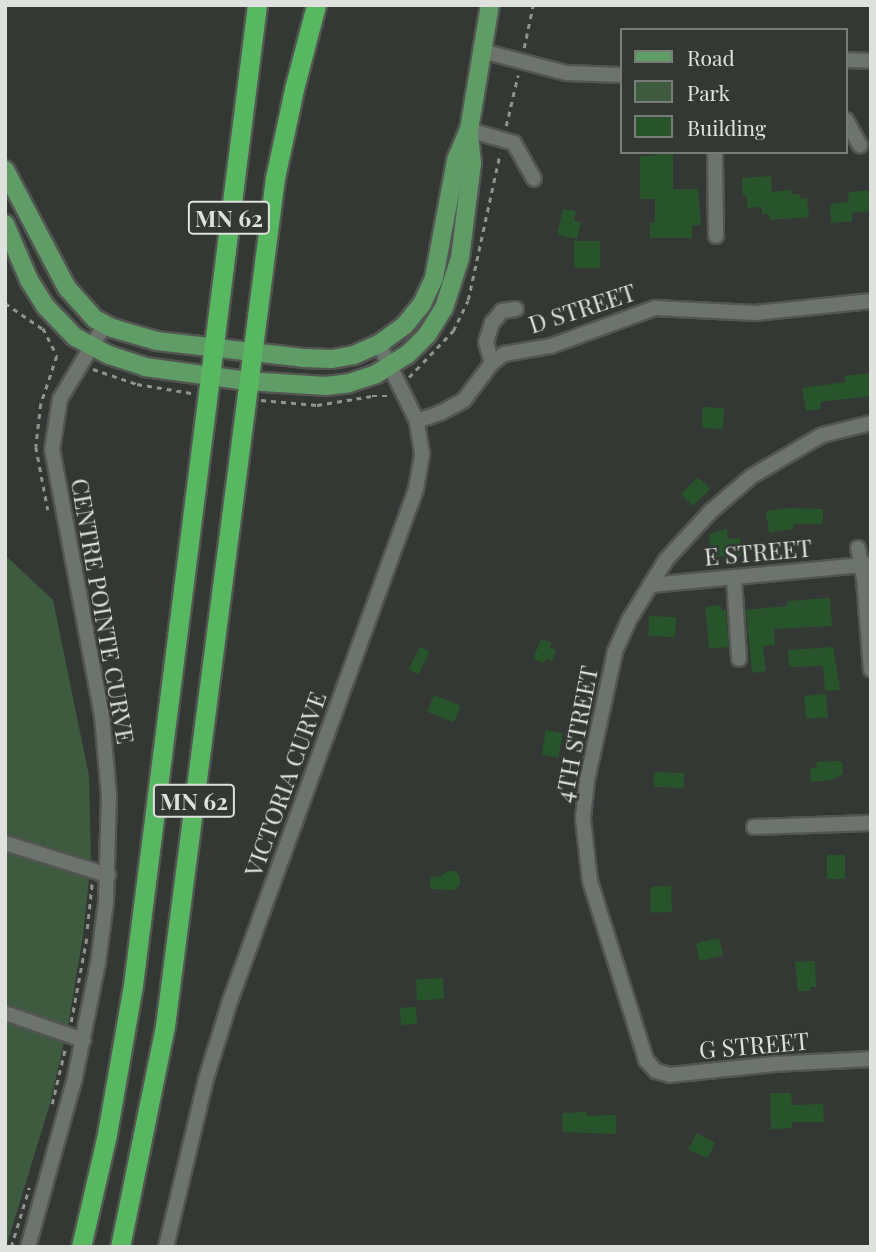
<!DOCTYPE html>
<html>
<head>
<meta charset="utf-8">
<style>
  body { margin:0 }
  #map { position:relative; width:876px; height:1252px; overflow:hidden; background:#343834; font-family:"Playfair Display",serif }
  div>[style] { position:absolute }
  .green>* { inset:0; background:#3e5a3f }
  .building>* { inset:0; background:#28542b; transform-origin:0 0 }
  .path>* { height:2.5px; margin-top:-1.25px; transform-origin:0; background:repeating-linear-gradient(90deg,#909490 0 5px,transparent 0 10px) }
  .roads { filter:drop-shadow(2px 0 #525552) drop-shadow(-2px 0 #525552) drop-shadow(0 2px #525552) drop-shadow(0 -2px #525552) }
  .minor>* { height:14px; margin:-7px; padding:0 7px; transform-origin:7px; border-radius:7px; background:#6d736d }
  .major>* { height:18px; margin:-9px; padding:0 9px; transform-origin:9px; border-radius:9px; background:#609c66 }
  .highway>* { height:19px; margin:-9.5px; padding:0 9.5px; transform-origin:9.5px; border-radius:9.5px; background:#58b861 }
  span { translate:-50% -50%; white-space:nowrap; text-align:center; line-height:1.15; -webkit-text-stroke:5px #343834; paint-order:stroke }
  .shield-label span { padding:2px 5px; background:#343834; border:2px solid; border-radius:5px; -webkit-text-stroke-width:0 }
  .shield-label { font-size:23px; color:#dee1de; font-weight:700 }
  .street-label { font-size:24px; color:#dee1de }
  .frame { position:absolute; inset:0; border:7px solid #dee1de; pointer-events:none }
  .legend { position:absolute; left:620px; top:28px; width:228px; height:126px; box-sizing:border-box; background:#343834; border:2px solid #787c78; margin:0; padding:9px 12px; list-style:none; font-size:21px; color:#dee1de }
  .legend li { display:flex; align-items:center; gap:14px; height:35px }
  .legend b { width:35px; border:2px solid #787c78 }
</style>
</head>
<body>
<div id="map">
  <div class="green">
    <div style="clip-path:polygon(5px 555px,53px 600px,89px 776px,91px 860px,83px 936px,68px 1026px,49px 1107px,6px 1247px)"></div>
  </div>
  <div class="building">
    <div style="clip-path:polygon(655px 152px,673px 152px,673px 189px,698px 189px,701px 225px,692px 225px,692px 238px,650px 238px,650px 223px,655px 223px,655px 199px,640px 199px,640px 156px,655px 156px)"></div>
    <div style="clip-path:polygon(771px 176px,772px 192px,791px 190px,791px 194px,800px 194px,800px 199px,807px 198px,809px 217px,769px 220px,769px 214px,762px 214px,762px 207px,748px 208px,747px 196px,743px 196px,742px 178px)"></div>
    <div style="clip-path:polygon(871px 190px,871px 211px,852px 213px,852px 221px,831px 223px,830px 204px,849px 202px,848px 192px)"></div>
    <div style="clip-path:polygon(563px 209px,576px 211px,574px 221px,581px 222px,577px 239px,557px 235px)"></div>
    <div style="left:600px;top:241px;width:27px;height:26px;rotate:90deg"></div>
    <div style="clip-path:polygon(871px 373px,871px 396px,820px 402px,821px 409px,806px 411px,802px 388px,846px 382px,844px 376px)"></div>
    <div style="left:703px;top:407px;width:21px;height:21px;rotate:3deg"></div>
    <div style="left:698px;top:477px;width:17px;height:24px;rotate:45deg"></div>
    <div style="clip-path:polygon(790px 508px,823px 509px,823px 524px,793px 524px,793px 529px,769px 533px,766px 511px)"></div>
    <div style="clip-path:polygon(727px 529px,728px 539px,740px 538px,741px 556px,711px 557px,709px 534px)"></div>
    <div style="clip-path:polygon(830px 598px,832px 626px,774px 629px,775px 645px,763px 646px,766px 671px,752px 673px,746px 610px,787px 606px,787px 601px)"></div>
    <div style="clip-path:polygon(721px 605px,721px 610px,726px 610px,729px 647px,709px 649px,705px 607px)"></div>
    <div style="left:649px;top:616px;width:27px;height:20px;rotate:2deg"></div>
    <div style="clip-path:polygon(541px 639px,552px 643px,550px 648px,556px 650px,552px 661px,546px 659px,544px 663px,533px 659px)"></div>
    <div style="left:420px;top:647px;width:11px;height:25px;rotate:27deg"></div>
    <div style="clip-path:polygon(833px 647px,840px 690px,825px 691px,823px 666px,789px 667px,788px 650px)"></div>
    <div style="left:826px;top:694px;width:23px;height:22px;rotate:85deg"></div>
    <div style="left:434px;top:695px;width:29px;height:18px;rotate:22deg"></div>
    <div style="left:546px;top:730px;width:17px;height:25px;rotate:10deg"></div>
    <div style="clip-path:polygon(837px 761px,842px 762px,843px 774px,831px 780px,811px 782px,810px 768px,817px 768px,816px 762px)"></div>
    <div style="left:654px;top:772px;width:30px;height:15px;rotate:2deg"></div>
    <div style="left:827px;top:855px;width:18px;height:24px"></div>
    <div style="clip-path:polygon(447px 871px,455px 871px,460px 877px,460px 885px,454px 890px,430px 889px,431px 876px,440px 877px)"></div>
    <div style="left:671px;top:886px;width:26px;height:21px;rotate:88deg"></div>
    <div style="left:719px;top:938px;width:18px;height:24px;rotate:77deg"></div>
    <div style="clip-path:polygon(815px 961px,816px 987px,810px 987px,810px 991px,798px 991px,795px 962px)"></div>
    <div style="left:443px;top:978px;width:21px;height:27px;rotate:87deg"></div>
    <div style="left:416px;top:1007px;width:17px;height:16px;rotate:87deg"></div>
    <div style="clip-path:polygon(770px 1093px,791px 1093px,792px 1105px,823px 1104px,824px 1122px,792px 1122px,792px 1128px,771px 1129px)"></div>
    <div style="clip-path:polygon(586px 1112px,587px 1116px,616px 1115px,616px 1134px,563px 1132px,562px 1113px)"></div>
    <div style="clip-path:polygon(697px 1133px,715px 1143px,708px 1158px,688px 1150px)"></div>
  </div>
  <div class="path">
    <div style="left:524px;top:48px;width:44px;rotate:-78.2deg"></div>
    <div style="left:506px;top:126px;width:52px;rotate:-76.8deg"></div>
    <div style="left:5px;top:303px;width:46px;rotate:34.4deg"></div>
    <div style="left:43px;top:328px;width:31px;rotate:63deg"></div>
    <div style="left:57px;top:356px;width:51px;rotate:108.4deg"></div>
    <div style="left:41px;top:404px;width:43px;rotate:96.6deg"></div>
    <div style="left:36px;top:447px;width:64px;rotate:79.2deg"></div>
    <div style="left:93px;top:369px;width:46px;rotate:18.8deg"></div>
    <div style="left:137px;top:384px;width:55px;rotate:9.5deg"></div>
    <div style="left:409px;top:377px;width:64px;rotate:-46.3deg"></div>
    <div style="left:453px;top:331px;width:34px;rotate:-64deg"></div>
    <div style="left:468px;top:300px;width:150px;rotate:-77.7deg"></div>
    <div style="left:261px;top:400px;width:56px;rotate:5.1deg"></div>
    <div style="left:317px;top:405px;width:56px;rotate:-9.3deg"></div>
    <div style="left:372px;top:396px;width:17px"></div>
    <div style="left:87px;top:929px;width:46px;rotate:-83.8deg"></div>
    <div style="left:71px;top:1022px;width:87px;rotate:-79.5deg"></div>
    <div style="left:52px;top:1104px;width:57px;rotate:-76.7deg"></div>
    <div style="left:11px;top:1247px;width:62px;rotate:-73deg"></div>
  </div>
  <div class="roads">
    <div class="minor">
      <div style="left:482px;top:51px;width:87px;rotate:14.7deg"></div>
      <div style="left:566px;top:73px;width:56px;rotate:2deg"></div>
      <div style="left:846px;top:60px;width:25px;rotate:2deg"></div>
      <div style="left:846px;top:120px;width:29px;rotate:61deg"></div>
      <div style="left:469px;top:130px;width:47px;rotate:16.1deg"></div>
      <div style="left:514px;top:143px;width:41px;rotate:60.9deg"></div>
      <div style="left:715px;top:152px;width:84px;rotate:89.3deg"></div>
      <div style="left:492px;top:363px;width:22px;rotate:-106deg"></div>
      <div style="left:486px;top:342px;width:20px;rotate:-72deg"></div>
      <div style="left:492px;top:323px;width:16px;rotate:-50deg"></div>
      <div style="left:502px;top:311px;width:14px;rotate:-8deg"></div>
      <div style="left:417px;top:421px;width:24px;rotate:-19deg"></div>
      <div style="left:440px;top:413px;width:27px;rotate:-28deg"></div>
      <div style="left:464px;top:400px;width:46px;rotate:-52.9deg"></div>
      <div style="left:492px;top:363px;width:15px;rotate:-37deg"></div>
      <div style="left:504px;top:354px;width:48px;rotate:-9.7deg"></div>
      <div style="left:551px;top:346px;width:111px;rotate:-20.1deg"></div>
      <div style="left:655px;top:308px;width:100px;rotate:2.9deg"></div>
      <div style="left:755px;top:313px;width:117px;rotate:-5.9deg"></div>
      <div style="left:871px;top:423px;width:50px;rotate:166.2deg"></div>
      <div style="left:822px;top:435px;width:81px;rotate:149.6deg"></div>
      <div style="left:752px;top:476px;width:54px;rotate:139.5deg"></div>
      <div style="left:711px;top:511px;width:67px;rotate:132.6deg"></div>
      <div style="left:666px;top:560px;width:70px;rotate:121.7deg"></div>
      <div style="left:629px;top:620px;width:35px;rotate:114deg"></div>
      <div style="left:615px;top:652px;width:131px;rotate:102.3deg"></div>
      <div style="left:587px;top:780px;width:39px;rotate:96deg"></div>
      <div style="left:583px;top:819px;width:62px;rotate:83.6deg"></div>
      <div style="left:590px;top:881px;width:188px;rotate:72.6deg"></div>
      <div style="left:646px;top:1060px;width:15px;rotate:48deg"></div>
      <div style="left:656px;top:1071px;width:15px;rotate:16deg"></div>
      <div style="left:670px;top:1075px;width:105px;rotate:-6deg"></div>
      <div style="left:774px;top:1064px;width:97px;rotate:-3deg"></div>
      <div style="left:858px;top:548px;width:32px;rotate:79deg"></div>
      <div style="left:864px;top:579px;width:91px;rotate:85.6deg"></div>
      <div style="left:734px;top:577px;width:82px;rotate:86.5deg"></div>
      <div style="left:650px;top:585px;width:222px;rotate:-5.4deg"></div>
      <div style="left:754px;top:827px;width:117px;rotate:-2deg"></div>
      <div style="left:5px;top:843px;width:108px;rotate:17.3deg"></div>
      <div style="left:5px;top:1013px;width:83px;rotate:19.1deg"></div>
      <div style="left:28px;top:1247px;width:176px;rotate:-74.5deg"></div>
      <div style="left:75px;top:1077px;width:116px;rotate:-78.6deg"></div>
      <div style="left:98px;top:963px;width:62px;rotate:-82.5deg"></div>
      <div style="left:106px;top:902px;width:106px;rotate:-88.4deg"></div>
      <div style="left:109px;top:796px;width:80px;rotate:-95deg"></div>
      <div style="left:102px;top:716px;width:271px;rotate:-100.6deg"></div>
      <div style="left:52px;top:450px;width:52px;rotate:-81.1deg"></div>
      <div style="left:60px;top:399px;width:87px;rotate:-59deg"></div>
      <div style="left:166px;top:1247px;width:173px;rotate:-76.6deg"></div>
      <div style="left:206px;top:1079px;width:82px;rotate:-72.9deg"></div>
      <div style="left:230px;top:1001px;width:545px;rotate:-70.03deg"></div>
      <div style="left:416px;top:489px;width:36px;rotate:-80deg"></div>
      <div style="left:422px;top:454px;width:33px;rotate:-99deg"></div>
      <div style="left:417px;top:421px;width:86px;rotate:-116.3deg"></div>
    </div>
    <div class="major">
      <div style="left:5px;top:170px;width:133px;rotate:62.3deg"></div>
      <div style="left:67px;top:288px;width:42px;rotate:47.9deg"></div>
      <div style="left:95px;top:319px;width:19px;rotate:28deg"></div>
      <div style="left:112px;top:328px;width:47px;rotate:16.1deg"></div>
      <div style="left:157px;top:341px;width:147px;rotate:6.6deg"></div>
      <div style="left:303px;top:358px;width:29px;rotate:2deg"></div>
      <div style="left:332px;top:359px;width:22px;rotate:-10deg"></div>
      <div style="left:354px;top:355px;width:27px;rotate:-24deg"></div>
      <div style="left:379px;top:344px;width:32px;rotate:-36deg"></div>
      <div style="left:405px;top:325px;width:27px;rotate:-51deg"></div>
      <div style="left:422px;top:304px;width:29px;rotate:-65deg"></div>
      <div style="left:434px;top:278px;width:120px;rotate:-79.4deg"></div>
      <div style="left:456px;top:160px;width:33px;rotate:-67deg"></div>
      <div style="left:469px;top:130px;width:127px;rotate:-80.5deg"></div>
      <div style="left:5px;top:224px;width:61px;rotate:66.8deg"></div>
      <div style="left:29px;top:280px;width:32px;rotate:58deg"></div>
      <div style="left:46px;top:307px;width:42px;rotate:46deg"></div>
      <div style="left:75px;top:337px;width:38px;rotate:28deg"></div>
      <div style="left:109px;top:355px;width:38px;rotate:18deg"></div>
      <div style="left:145px;top:367px;width:103px;rotate:7.8deg"></div>
      <div style="left:247px;top:381px;width:79px;rotate:3.6deg"></div>
      <div style="left:326px;top:386px;width:23px;rotate:-7deg"></div>
      <div style="left:349px;top:383px;width:28px;rotate:-18deg"></div>
      <div style="left:376px;top:374px;width:36px;rotate:-32deg"></div>
      <div style="left:407px;top:355px;width:28px;rotate:-45deg"></div>
      <div style="left:427px;top:335px;width:32px;rotate:-58deg"></div>
      <div style="left:444px;top:308px;width:52px;rotate:-72.3deg"></div>
      <div style="left:460px;top:258px;width:96px;rotate:-82.8deg"></div>
      <div style="left:472px;top:163px;width:30px;rotate:-96deg"></div>
    </div>
    <div class="highway">
      <div style="left:81px;top:1247px;width:116px;rotate:-77deg"></div>
      <div style="left:107px;top:1134px;width:151px;rotate:-80.1deg"></div>
      <div style="left:133px;top:985px;width:988px;rotate:-82.79deg"></div>
      <div style="left:120px;top:1247px;width:226px;rotate:-78.5deg"></div>
      <div style="left:165px;top:1026px;width:855px;rotate:-82.61deg"></div>
      <div style="left:275px;top:178px;width:91px;rotate:-77.9deg"></div>
      <div style="left:294px;top:89px;width:87px;rotate:-75.3deg"></div>
    </div>
  </div>
  <div class="shield-label">
    <span style="left:229px;top:218px">MN 62</span>
    <span style="left:194px;top:801px">MN 62</span>
  </div>
  <div class="street-label">
    <span style="left:582px;top:308px;rotate:-18deg">D STREET</span>
    <span style="left:758px;top:552px;rotate:-5deg">E STREET</span>
    <span style="left:103px;top:611px;rotate:80deg">CENTRE POINTE CURVE</span>
    <span style="left:576px;top:734px;rotate:-79deg">4TH STREET</span>
    <span style="left:285px;top:784px;rotate:-70deg">VICTORIA CURVE</span>
    <span style="left:754px;top:1045px;rotate:-5deg">G STREET</span>
  </div>
  <div class="frame"></div>
  <ul class="legend">
  <li><b style="height:9px;background:#609c66"></b>Road</li>
  <li><b style="height:19px;background:#3e5a3f"></b>Park</li>
  <li><b style="height:19px;background:#28542b"></b>Building</li>
  </ul>
</div>
</body>
</html>
